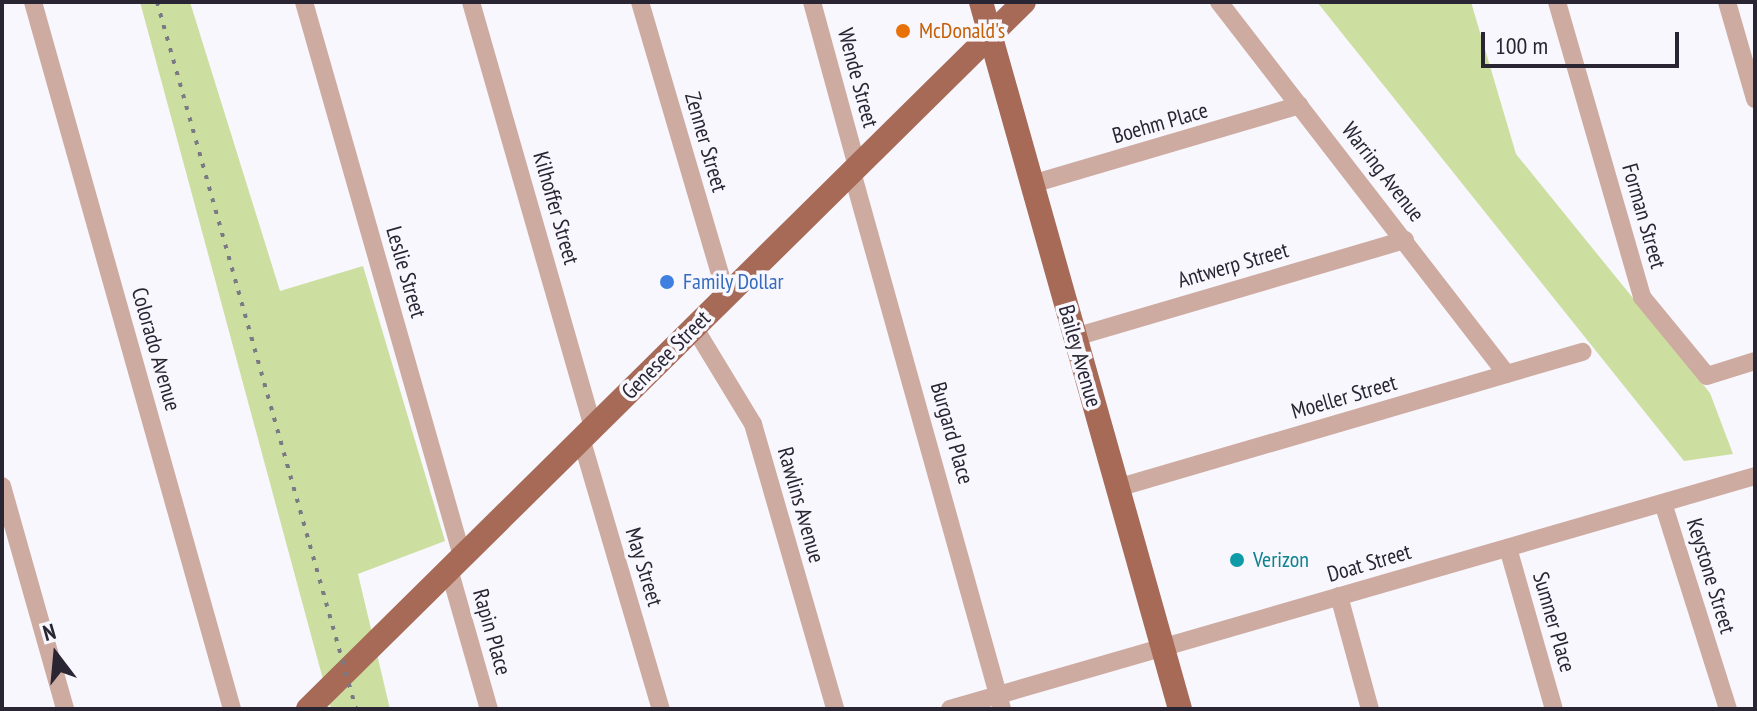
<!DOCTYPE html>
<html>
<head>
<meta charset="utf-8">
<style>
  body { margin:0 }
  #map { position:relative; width:1757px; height:711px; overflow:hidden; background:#f8f7fe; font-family:"PT Sans Narrow",sans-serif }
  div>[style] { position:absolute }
  .green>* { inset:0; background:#cddfa0 }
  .minor>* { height:18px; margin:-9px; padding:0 9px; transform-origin:9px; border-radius:9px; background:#ceaba0 }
  .major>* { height:24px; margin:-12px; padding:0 12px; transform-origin:12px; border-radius:12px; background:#a66a57 }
  .rail>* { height:4px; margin-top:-2px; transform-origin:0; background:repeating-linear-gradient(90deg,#7b7983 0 4px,transparent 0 12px) }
  .dots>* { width:22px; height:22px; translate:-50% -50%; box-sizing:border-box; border:4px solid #f8f7fe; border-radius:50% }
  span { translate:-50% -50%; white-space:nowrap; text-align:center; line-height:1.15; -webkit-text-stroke:7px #f8f7fe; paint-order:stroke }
  .food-label { font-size:22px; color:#c56008 }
  .left { translate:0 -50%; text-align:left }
  .street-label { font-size:22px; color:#292532 }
  .shop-label { font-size:22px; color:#366cbe }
  .culture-label { font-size:22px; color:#0d838f }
  .frame { position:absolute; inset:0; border:4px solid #292532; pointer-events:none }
  .north { position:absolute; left:16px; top:615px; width:80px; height:80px; -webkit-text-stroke:6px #f8f7fe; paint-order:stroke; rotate:344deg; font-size:22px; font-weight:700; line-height:32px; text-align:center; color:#292532 }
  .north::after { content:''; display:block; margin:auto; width:28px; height:36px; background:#292532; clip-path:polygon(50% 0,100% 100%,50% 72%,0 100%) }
  .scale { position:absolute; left:1481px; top:32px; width:198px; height:36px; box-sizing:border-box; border:4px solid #292532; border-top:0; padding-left:10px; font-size:24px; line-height:28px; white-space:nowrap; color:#292532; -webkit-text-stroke:6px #f8f7fe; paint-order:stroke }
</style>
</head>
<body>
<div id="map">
  <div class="green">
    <div style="clip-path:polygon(140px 2px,190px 2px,280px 291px,363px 266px,445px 541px,358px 574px,390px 709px,331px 709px)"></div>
    <div style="clip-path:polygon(1317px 2px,1471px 2px,1516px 154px,1710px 393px,1733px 454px,1684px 461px)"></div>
  </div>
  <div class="minor">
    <div style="left:33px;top:2px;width:734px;rotate:74.28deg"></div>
    <div style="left:304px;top:2px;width:576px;rotate:74.08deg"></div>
    <div style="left:471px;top:2px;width:442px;rotate:74deg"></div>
    <div style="left:640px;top:2px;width:305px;rotate:73.6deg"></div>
    <div style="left:812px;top:2px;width:171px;rotate:74.7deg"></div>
    <div style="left:1219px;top:2px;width:470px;rotate:52.3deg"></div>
    <div style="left:1557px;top:2px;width:307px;rotate:73.9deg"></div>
    <div style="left:1642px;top:297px;width:102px;rotate:50.6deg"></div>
    <div style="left:1707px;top:376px;width:50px;rotate:-17.4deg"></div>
    <div style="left:1727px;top:2px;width:101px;rotate:73.9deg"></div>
    <div style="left:852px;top:172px;width:558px;rotate:74.39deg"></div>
    <div style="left:1032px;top:184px;width:279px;rotate:-16.4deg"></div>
    <div style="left:694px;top:327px;width:114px;rotate:58.7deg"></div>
    <div style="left:753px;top:424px;width:297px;rotate:73.9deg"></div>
    <div style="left:1075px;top:337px;width:344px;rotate:-16.4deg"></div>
    <div style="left:581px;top:438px;width:283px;rotate:73.6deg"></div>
    <div style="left:2px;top:486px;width:232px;rotate:74.2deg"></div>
    <div style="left:1117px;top:488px;width:485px;rotate:-16.3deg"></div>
    <div style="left:1663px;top:503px;width:216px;rotate:72.5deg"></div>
    <div style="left:1508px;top:548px;width:167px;rotate:74.1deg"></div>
    <div style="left:449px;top:569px;width:146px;rotate:74.1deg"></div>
    <div style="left:1339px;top:596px;width:117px;rotate:74.7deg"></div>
    <div style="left:950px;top:709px;width:838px;rotate:-16.14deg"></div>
  </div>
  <div class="major">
    <div style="left:981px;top:2px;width:734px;rotate:74.28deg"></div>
    <div style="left:308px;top:709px;width:1006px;rotate:-44.64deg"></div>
  </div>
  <div class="rail">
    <div style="left:157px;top:2px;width:734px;rotate:74.28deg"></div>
  </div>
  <div class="dots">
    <div style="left:903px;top:31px;background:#e8710a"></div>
    <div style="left:667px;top:282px;background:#3f7fe0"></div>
    <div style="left:1237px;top:560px;background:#0f9aa8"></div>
  </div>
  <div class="food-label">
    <span class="left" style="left:919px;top:31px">McDonald's</span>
  </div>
  <div class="street-label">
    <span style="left:858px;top:78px;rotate:75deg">Wende Street</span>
    <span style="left:1160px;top:123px;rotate:-16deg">Boehm Place</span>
    <span style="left:706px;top:142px;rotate:74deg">Zenner Street</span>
    <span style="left:1383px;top:172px;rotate:52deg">Warring Avenue</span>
    <span style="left:556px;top:208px;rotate:74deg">Kilhoffer Street</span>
    <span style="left:1644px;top:216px;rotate:74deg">Forman Street</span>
    <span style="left:1233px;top:265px;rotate:-16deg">Antwerp Street</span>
    <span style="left:406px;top:272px;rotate:74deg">Leslie Street</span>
    <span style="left:156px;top:349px;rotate:74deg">Colorado Avenue</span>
    <span style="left:666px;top:355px;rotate:-45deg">Genesee Street</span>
    <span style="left:1080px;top:356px;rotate:74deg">Bailey Avenue</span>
    <span style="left:1344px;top:397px;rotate:-16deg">Moeller Street</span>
    <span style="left:952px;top:433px;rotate:74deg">Burgard Place</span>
    <span style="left:801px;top:505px;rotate:74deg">Rawlins Avenue</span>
    <span style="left:1369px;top:563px;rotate:-16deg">Doat Street</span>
    <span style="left:644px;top:567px;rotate:73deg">May Street</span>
    <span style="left:1711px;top:576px;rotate:73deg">Keystone Street</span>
    <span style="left:1554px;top:622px;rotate:74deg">Sumner Place</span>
    <span style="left:492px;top:632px;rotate:74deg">Rapin Place</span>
  </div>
  <div class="shop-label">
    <span class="left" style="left:683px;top:282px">Family Dollar</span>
  </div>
  <div class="culture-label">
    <span class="left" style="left:1253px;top:560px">Verizon</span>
  </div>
  <div class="frame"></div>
  <div class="north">N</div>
  <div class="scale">100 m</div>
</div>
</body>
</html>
